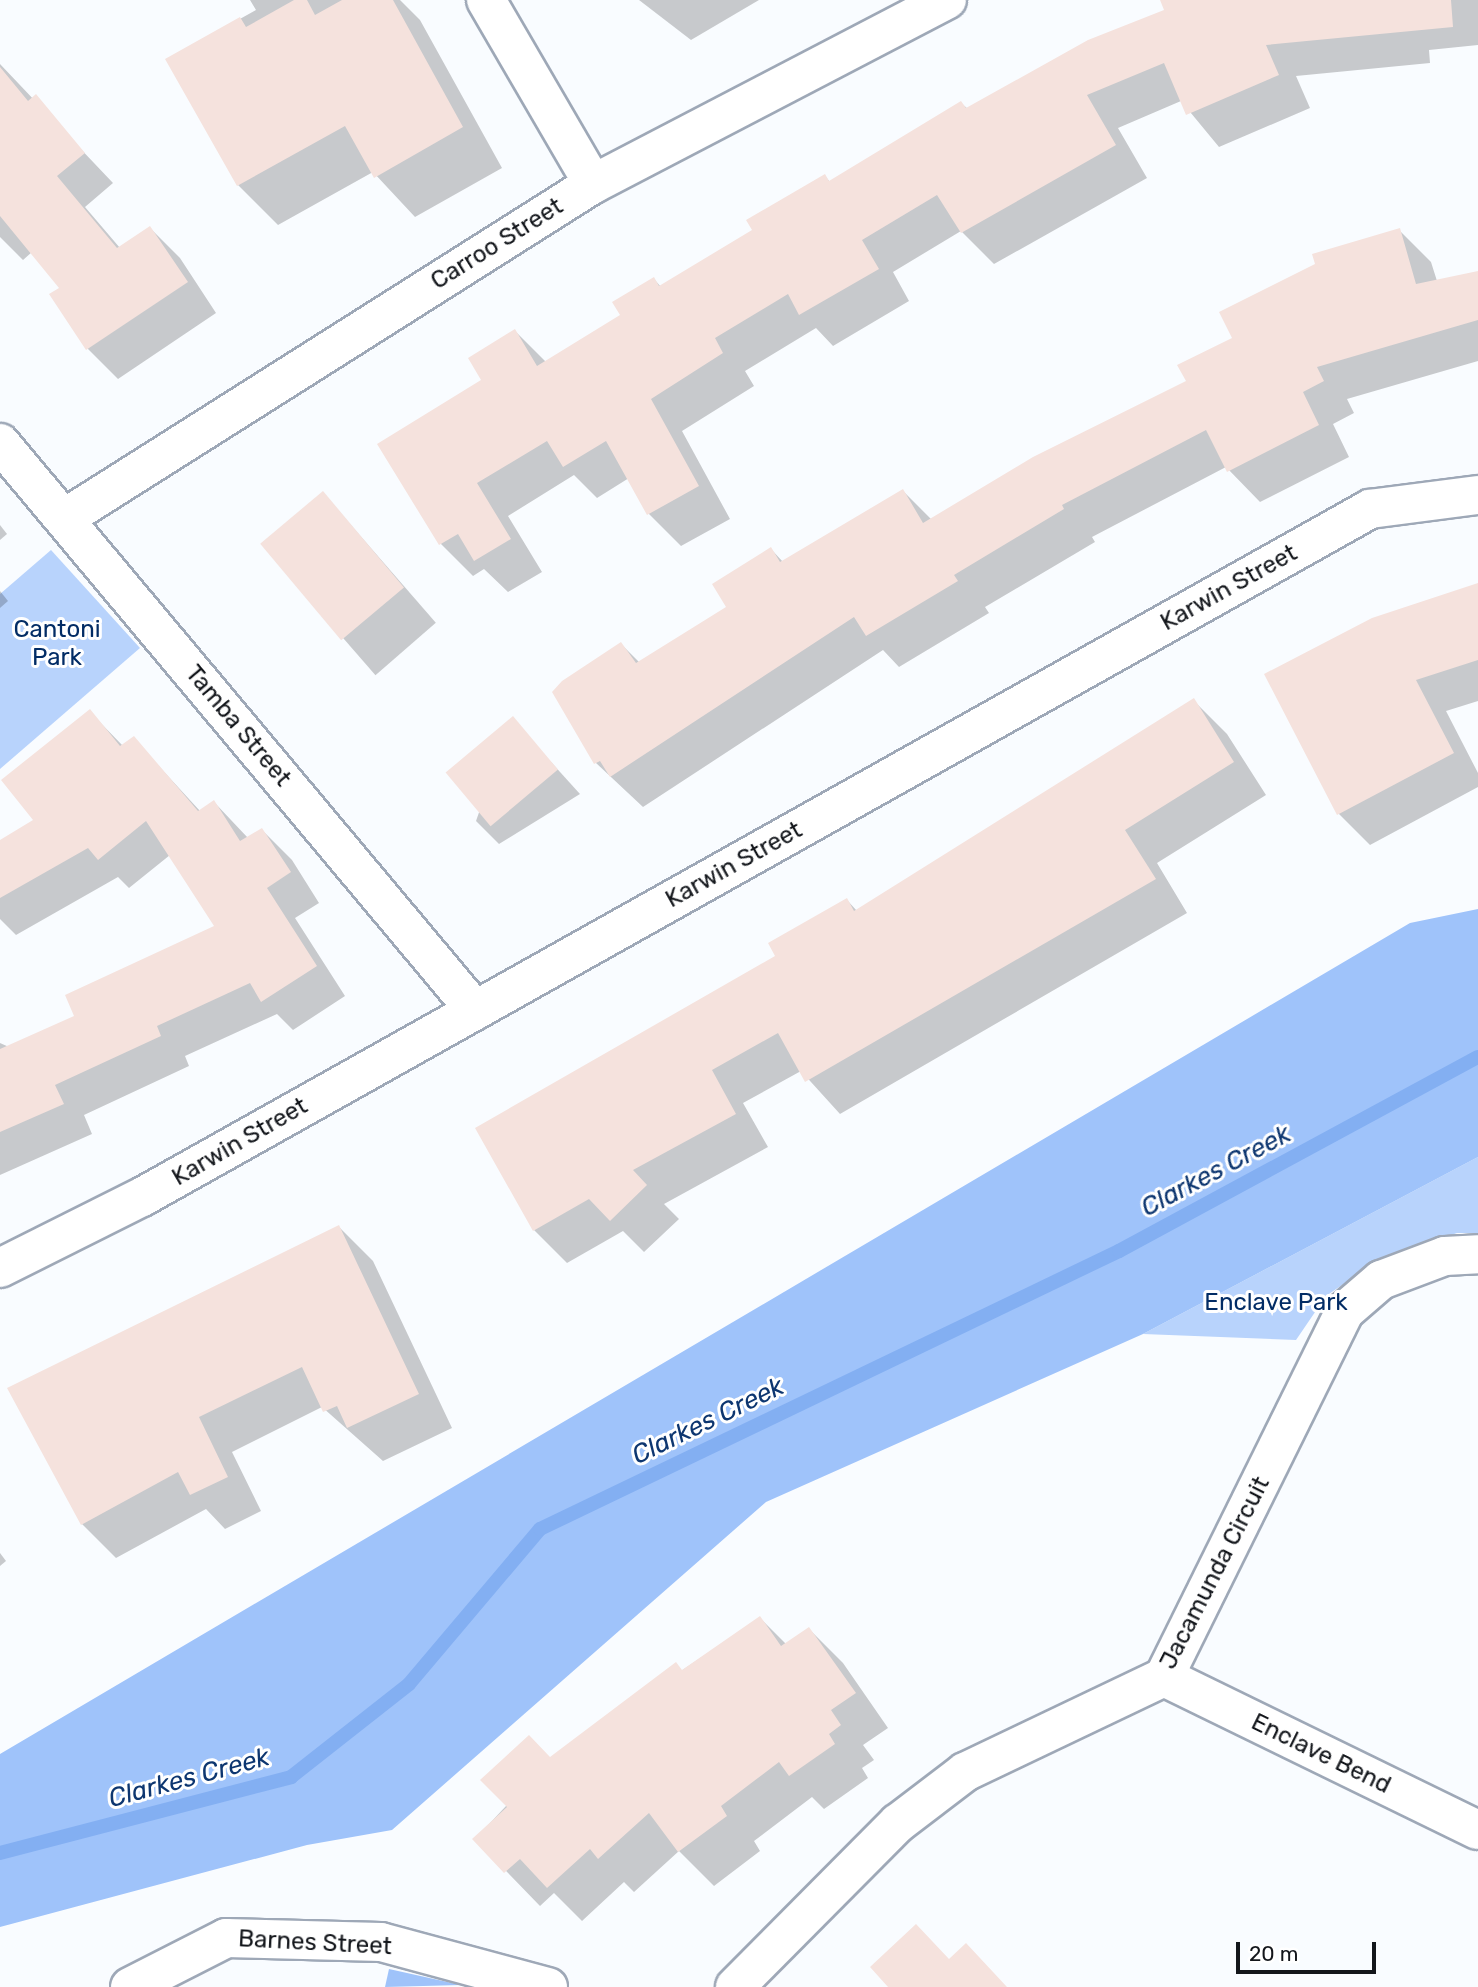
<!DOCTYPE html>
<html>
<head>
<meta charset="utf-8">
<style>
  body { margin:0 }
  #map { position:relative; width:1478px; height:1987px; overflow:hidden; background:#f9fcff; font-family:Rubik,sans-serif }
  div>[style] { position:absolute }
  .green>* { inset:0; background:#b8d3fc }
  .forest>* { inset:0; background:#9fc3fa }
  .shadow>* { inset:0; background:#0003; transform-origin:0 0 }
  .stream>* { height:14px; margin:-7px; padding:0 7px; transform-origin:7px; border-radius:7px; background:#83aff2 }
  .building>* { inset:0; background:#f5e2dd; transform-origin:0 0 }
  .roads { filter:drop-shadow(2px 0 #9ea8b7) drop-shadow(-2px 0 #9ea8b7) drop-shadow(0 2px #9ea8b7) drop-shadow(0 -2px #9ea8b7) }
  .street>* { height:38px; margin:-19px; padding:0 19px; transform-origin:19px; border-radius:19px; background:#fff }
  span { translate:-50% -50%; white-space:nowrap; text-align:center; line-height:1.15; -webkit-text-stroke:6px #fff; paint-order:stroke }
  .street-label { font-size:24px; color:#13161b }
  .park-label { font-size:24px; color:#022c65 }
  .water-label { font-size:26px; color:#0d3670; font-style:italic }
  .scale { position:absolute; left:1236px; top:1942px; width:140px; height:32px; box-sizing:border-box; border:4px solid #13161b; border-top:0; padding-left:9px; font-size:21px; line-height:24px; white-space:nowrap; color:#13161b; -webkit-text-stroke:5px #fff; paint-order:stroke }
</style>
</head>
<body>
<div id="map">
  <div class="green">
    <div style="clip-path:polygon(51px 550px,140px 648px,0 769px,0 594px)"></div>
    <div style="clip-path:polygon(1478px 1157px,1478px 1233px,1457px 1233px,1380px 1259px,1326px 1296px,1296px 1340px,1143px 1334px)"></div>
  </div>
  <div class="forest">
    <div style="clip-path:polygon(1478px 909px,1478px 1157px,1143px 1334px,766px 1502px,392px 1830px,307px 1845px,0 1927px,0 1754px,1410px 923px)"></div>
    <div style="clip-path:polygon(389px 1969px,461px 1985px,385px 1987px)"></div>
  </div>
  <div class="shadow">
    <div style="clip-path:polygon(250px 0,400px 0,420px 20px,502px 168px,415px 217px,373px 172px,278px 225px,238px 185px,168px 59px,256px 10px)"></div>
    <div style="clip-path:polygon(639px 0,759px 0,691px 40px)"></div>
    <div style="clip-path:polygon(1162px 0,1478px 0,1478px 45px,1429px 50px,1430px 63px,1296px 76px,1310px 108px,1219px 147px,1181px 101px,1118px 128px,1147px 178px,994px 264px,961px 231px,893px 272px,909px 301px,833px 346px,816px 328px,745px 371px,754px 386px,682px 431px,730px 519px,681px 546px,648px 513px,629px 478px,597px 498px,574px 475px,508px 516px,542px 572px,508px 592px,484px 569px,473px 576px,441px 544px,484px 381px,515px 331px,546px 362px,623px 316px,654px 279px,661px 287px,754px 231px,825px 176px,830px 182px,961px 103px,968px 109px,1167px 11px)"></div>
    <div style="clip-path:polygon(0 64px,113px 183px,85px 207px,120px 248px,150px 228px,180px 258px,216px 313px,118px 379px,88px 349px,61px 288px,32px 252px,23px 260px,0 237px)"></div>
    <div style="clip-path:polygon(1399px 230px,1431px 262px,1437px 281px,1478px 273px,1478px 361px,1347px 399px,1354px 413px,1333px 424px,1349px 457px,1260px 502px,1226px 467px,1092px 537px,1095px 542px,985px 607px,989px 613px,899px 667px,883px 650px,643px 807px,596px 763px,621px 644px,640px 663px,728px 607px,771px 549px,783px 562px,903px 491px,932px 520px,1188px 382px,1234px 338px)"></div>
    <div style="left:323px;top:493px;width:172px;height:80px;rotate:49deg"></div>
    <div style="clip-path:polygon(0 525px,7px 534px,0 540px)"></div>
    <div style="clip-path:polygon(1478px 585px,1478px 701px,1446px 711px,1478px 773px,1478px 787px,1370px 845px,1339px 814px,1267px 674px)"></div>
    <div style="clip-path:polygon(0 591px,8px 601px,0 608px)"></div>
    <div style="clip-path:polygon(1194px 701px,1227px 734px,1266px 795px,1157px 863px,1187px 913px,840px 1114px,801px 1071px,743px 1103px,768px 1147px,664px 1204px,679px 1219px,644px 1252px,623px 1231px,567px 1263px,534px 1230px,778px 956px,847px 900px,857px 911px)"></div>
    <div style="clip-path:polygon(89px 711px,123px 746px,133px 738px,200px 811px,214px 802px,248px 838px,262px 830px,292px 860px,319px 903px,295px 918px,345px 996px,293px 1030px,277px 1014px,185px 1056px,189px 1066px,84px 1115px,92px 1134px,0 1175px,0 1043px,9px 1047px,77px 1017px,216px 927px,170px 855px,129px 888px,118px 877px,16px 935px,0 919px,0 842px,36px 821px)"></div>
    <div style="clip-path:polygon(512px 719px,580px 794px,499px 844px,476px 821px)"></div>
    <div style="clip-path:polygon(339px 1227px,373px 1261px,452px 1428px,383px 1461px,322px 1407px,232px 1452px,261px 1511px,225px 1529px,206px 1509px,116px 1558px,82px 1524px)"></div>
    <div style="clip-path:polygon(0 1553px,6px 1561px,0 1566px)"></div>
    <div style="clip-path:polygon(760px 1618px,787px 1645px,809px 1629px,843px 1663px,888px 1728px,863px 1745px,874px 1760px,862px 1768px,868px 1778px,824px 1809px,812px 1797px,754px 1841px,760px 1851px,714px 1886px,679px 1851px,634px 1892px,624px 1882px,582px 1921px,554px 1893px,540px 1906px,475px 1839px,550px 1759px)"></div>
  </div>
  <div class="stream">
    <div style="left:0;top:1853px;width:301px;rotate:-14.6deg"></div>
    <div style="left:291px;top:1777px;width:150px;rotate:-38.2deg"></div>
    <div style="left:409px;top:1684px;width:203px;rotate:-49.8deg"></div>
    <div style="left:540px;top:1529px;width:642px;rotate:-25.65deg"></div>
    <div style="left:1119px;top:1251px;width:408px;rotate:-28.4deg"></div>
  </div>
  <div class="building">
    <div style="clip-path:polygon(294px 0,307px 0,315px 15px,342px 0,393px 0,463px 127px,374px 178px,345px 126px,237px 186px,165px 59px,240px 17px,246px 27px)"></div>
    <div style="clip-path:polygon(1160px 0,1451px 0,1453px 27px,1266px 45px,1279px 75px,1186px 115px,1164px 63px,1087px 95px,1116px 145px,961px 233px,937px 195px,862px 240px,879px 269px,799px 315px,788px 294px,715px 338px,723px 353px,651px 399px,699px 486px,647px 515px,606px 441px,563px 467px,547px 441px,477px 483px,511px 539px,474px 561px,458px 534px,439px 545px,377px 444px,481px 380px,468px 358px,515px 329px,537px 366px,620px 315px,612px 302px,654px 277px,659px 286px,752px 230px,746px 220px,825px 174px,829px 181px,961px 101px,966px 108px,1088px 40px,1164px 10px)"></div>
    <div style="clip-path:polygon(0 67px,28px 101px,36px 94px,85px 153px,57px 176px,117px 248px,150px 226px,188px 282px,86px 350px,49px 294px,59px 288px,0 216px)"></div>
    <div style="clip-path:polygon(1400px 228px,1416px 284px,1478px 271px,1478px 320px,1317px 367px,1324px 381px,1303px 392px,1319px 425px,1227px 472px,1206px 430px,1062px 505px,1064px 509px,954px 575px,958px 581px,866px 636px,854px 617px,610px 777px,600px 761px,594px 764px,552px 692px,562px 681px,621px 642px,636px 663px,726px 607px,712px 584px,771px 547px,780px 562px,903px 489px,923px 523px,1033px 457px,1186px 381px,1177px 365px,1232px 338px,1219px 312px,1315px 264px,1312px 254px)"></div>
    <div style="left:323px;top:491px;width:126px;height:82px;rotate:50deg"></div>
    <div style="clip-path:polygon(1478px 583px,1478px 660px,1416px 680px,1454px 753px,1337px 815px,1264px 674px,1372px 618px)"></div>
    <div style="clip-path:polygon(1194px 698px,1234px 762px,1125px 830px,1156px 879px,805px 1082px,778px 1033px,712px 1070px,736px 1114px,633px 1170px,647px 1185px,610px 1221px,589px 1199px,533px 1231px,475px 1128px,775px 956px,768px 943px,847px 898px,854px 911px)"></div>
    <div style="clip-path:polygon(90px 709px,120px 746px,134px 736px,198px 811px,214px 800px,240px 841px,262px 828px,291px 872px,267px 888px,317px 966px,261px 1002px,250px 983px,157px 1026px,161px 1036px,55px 1085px,64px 1104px,0 1132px,0 1049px,74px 1016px,65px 995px,214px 926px,146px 821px,98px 860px,88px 848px,0 898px,0 840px,33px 820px,1px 780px)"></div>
    <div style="left:513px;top:716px;width:70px;height:88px;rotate:50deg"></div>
    <div style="clip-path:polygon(339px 1225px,419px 1394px,347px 1428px,337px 1406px,323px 1412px,302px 1367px,199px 1417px,228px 1477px,190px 1495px,178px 1472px,81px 1525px,7px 1388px)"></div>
    <div style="clip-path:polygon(760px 1616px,781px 1646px,809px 1627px,856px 1693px,831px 1710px,841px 1725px,829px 1734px,835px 1744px,789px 1776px,779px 1762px,721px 1806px,727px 1816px,678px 1852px,649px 1813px,598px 1859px,590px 1849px,547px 1888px,520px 1859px,504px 1873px,472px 1839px,507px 1807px,480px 1780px,529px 1735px,550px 1757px,676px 1662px,682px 1670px)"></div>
    <div style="clip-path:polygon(916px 1924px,949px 1959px,966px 1943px,1007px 1987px,888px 1987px,870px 1967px)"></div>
  </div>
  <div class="roads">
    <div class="street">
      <div style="left:486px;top:0;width:213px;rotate:59.8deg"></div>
      <div style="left:0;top:443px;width:740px;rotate:50.05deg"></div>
      <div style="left:65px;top:518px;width:625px;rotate:-32.32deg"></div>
      <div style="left:593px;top:184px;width:399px;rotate:-27.5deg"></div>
      <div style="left:0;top:1268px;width:159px;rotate:-26.6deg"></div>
      <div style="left:142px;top:1197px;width:1408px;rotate:-29.26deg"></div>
      <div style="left:1370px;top:509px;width:109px;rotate:-7.4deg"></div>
      <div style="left:1164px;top:1677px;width:349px;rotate:26deg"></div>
      <div style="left:130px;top:1987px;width:108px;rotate:-27deg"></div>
      <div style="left:226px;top:1938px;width:155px;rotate:1.5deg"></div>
      <div style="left:381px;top:1942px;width:173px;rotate:15.1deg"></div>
      <div style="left:735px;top:1987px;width:231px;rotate:-45.2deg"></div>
      <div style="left:898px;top:1823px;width:84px;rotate:-37.3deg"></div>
      <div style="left:965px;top:1772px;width:221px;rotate:-25.5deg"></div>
      <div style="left:1164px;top:1677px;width:408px;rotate:-63.7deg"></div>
      <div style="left:1345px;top:1311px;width:48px;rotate:-40.7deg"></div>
      <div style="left:1381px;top:1280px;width:68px;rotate:-20.6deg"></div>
      <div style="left:1445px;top:1256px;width:33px;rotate:-3deg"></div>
    </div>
  </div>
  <div class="street-label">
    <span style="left:497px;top:244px;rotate:-32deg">Carroo Street</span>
    <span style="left:1229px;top:588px;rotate:-29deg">Karwin Street</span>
    <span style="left:238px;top:726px;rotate:50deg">Tamba Street</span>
    <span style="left:734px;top:865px;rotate:-29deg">Karwin Street</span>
    <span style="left:240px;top:1142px;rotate:-30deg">Karwin Street</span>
    <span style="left:1215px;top:1573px;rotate:-63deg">Jacamunda Circuit</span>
    <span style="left:1321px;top:1754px;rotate:26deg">Enclave Bend</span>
    <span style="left:315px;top:1943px;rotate:3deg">Barnes Street</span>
  </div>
  <div class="park-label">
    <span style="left:57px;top:644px">Cantoni<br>Park</span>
    <span style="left:1276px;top:1303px">Enclave Park</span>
  </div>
  <div class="water-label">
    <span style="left:1216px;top:1171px;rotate:-28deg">Clarkes Creek</span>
    <span style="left:708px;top:1421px;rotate:-26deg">Clarkes Creek</span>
    <span style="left:189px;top:1778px;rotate:-15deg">Clarkes Creek</span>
  </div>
  <div class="scale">20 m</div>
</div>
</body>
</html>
